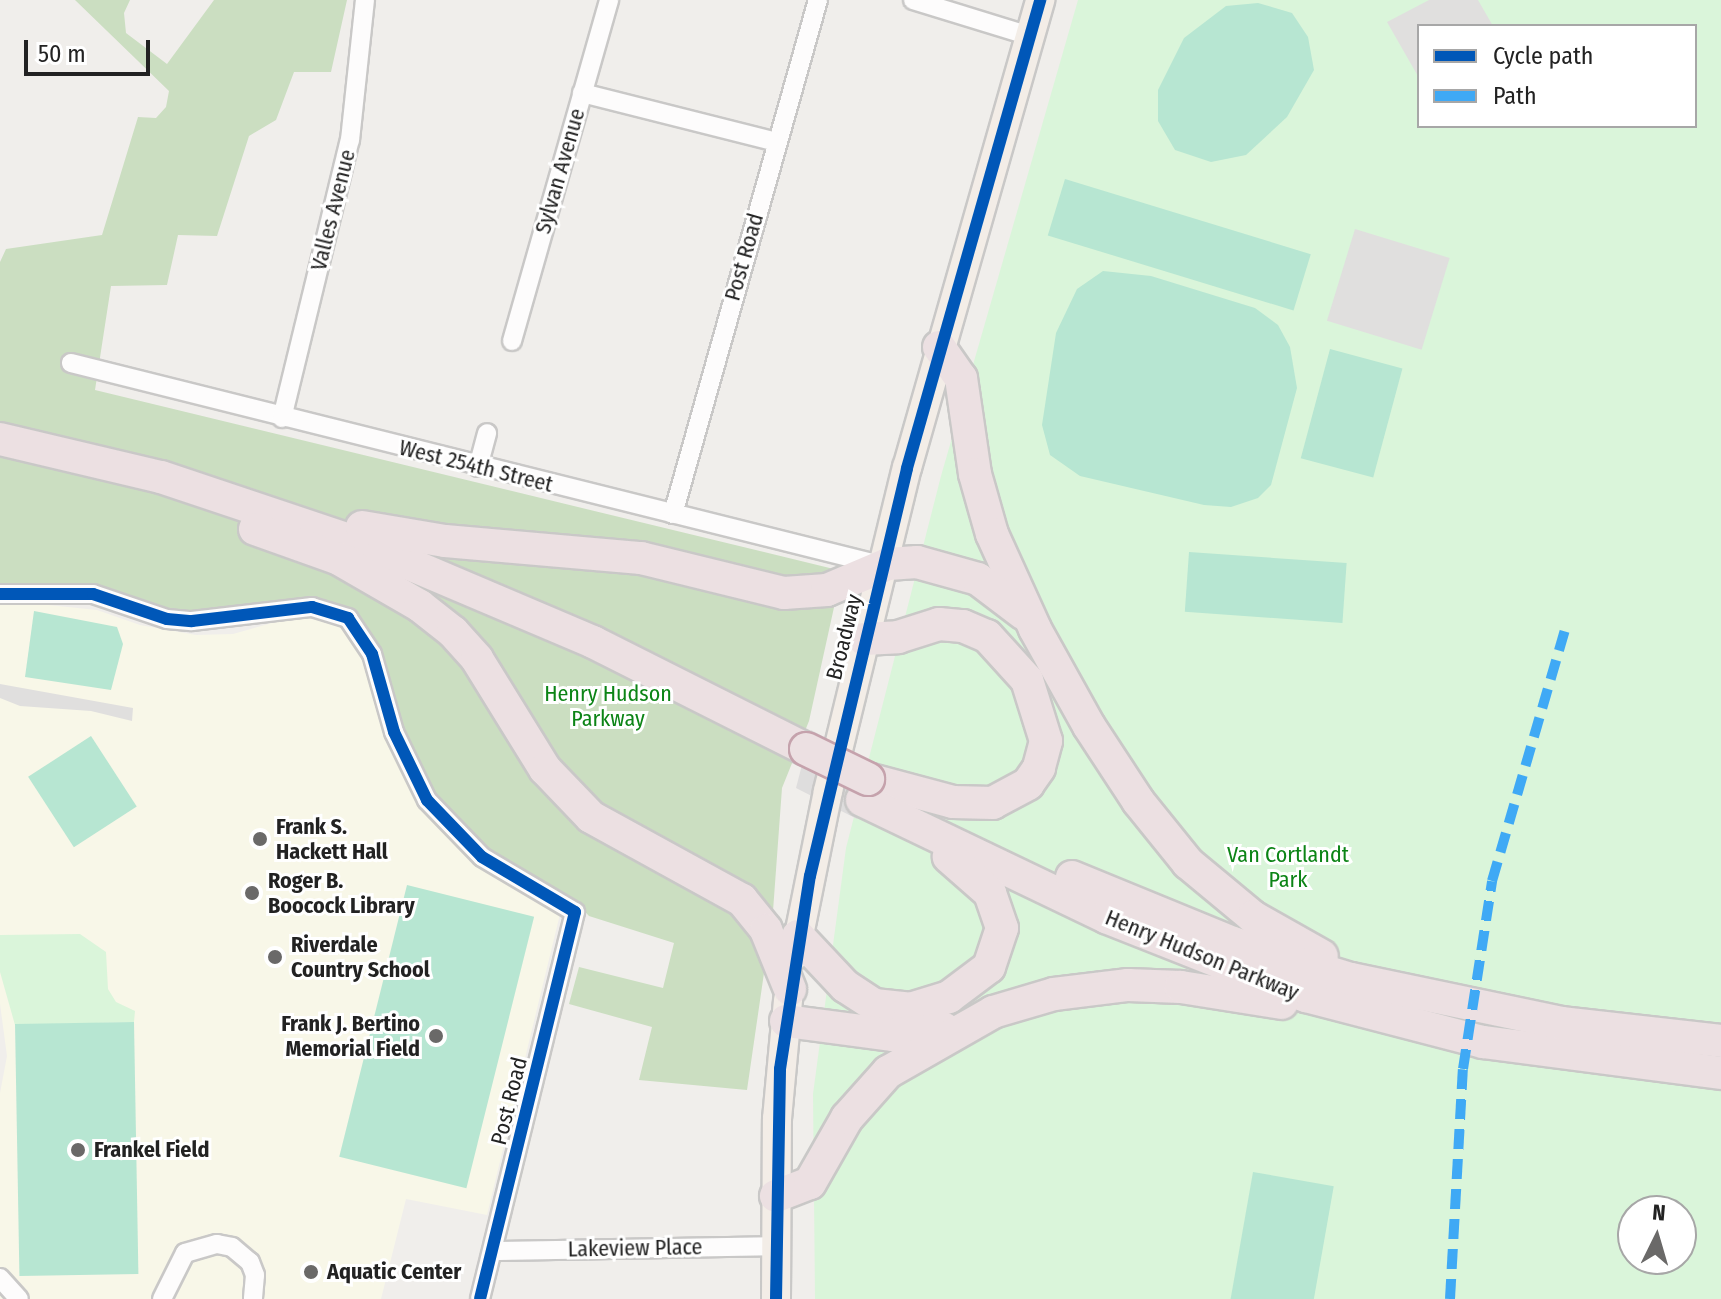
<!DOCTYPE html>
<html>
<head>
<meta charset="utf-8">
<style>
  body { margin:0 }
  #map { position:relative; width:1721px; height:1299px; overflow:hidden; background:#f0eeeb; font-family:"Fira Sans Condensed",sans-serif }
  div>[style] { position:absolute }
  .education>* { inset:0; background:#f8f7e8 }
  .forest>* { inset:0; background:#cbdec1 }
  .park>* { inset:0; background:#daf5da }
  .pitch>* { inset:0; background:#b7e6d2; transform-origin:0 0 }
  .parking>* { inset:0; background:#e0dfde; transform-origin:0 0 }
  .pier>* { inset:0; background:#dedddd }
  .roads { filter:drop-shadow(2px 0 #c9c8c7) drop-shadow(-2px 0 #c9c8c7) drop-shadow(0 2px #c9c8c7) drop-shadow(0 -2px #c9c8c7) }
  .street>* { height:18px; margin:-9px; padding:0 9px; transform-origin:9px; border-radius:9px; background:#fdfcfc }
  .primary>* { height:28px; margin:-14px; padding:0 14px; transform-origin:14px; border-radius:14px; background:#f3ede7 }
  .highway>* { height:32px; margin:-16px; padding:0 16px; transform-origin:16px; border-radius:16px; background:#ece0e2 }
  .bridges { filter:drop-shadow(2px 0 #c5a2ac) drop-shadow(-2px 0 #c5a2ac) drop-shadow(0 2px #c5a2ac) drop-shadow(0 -2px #c5a2ac) }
  .highway-bridge>* { height:32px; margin:-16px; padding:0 16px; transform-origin:16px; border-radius:16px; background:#ece0e2 }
  .quiet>* { height:10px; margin-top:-5px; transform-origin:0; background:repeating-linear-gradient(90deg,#3fa9f5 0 20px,transparent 0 30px) }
  .cycleway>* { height:12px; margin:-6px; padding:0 6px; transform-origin:6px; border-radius:6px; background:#0057b8 }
  .dots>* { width:22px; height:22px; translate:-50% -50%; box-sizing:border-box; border:4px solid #fff; border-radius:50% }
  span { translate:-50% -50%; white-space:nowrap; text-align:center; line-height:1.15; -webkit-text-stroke:6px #fff; paint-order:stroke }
  .street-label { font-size:22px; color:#222 }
  .park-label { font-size:22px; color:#0c8416 }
  .poi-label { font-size:22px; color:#222; font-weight:700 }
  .left { translate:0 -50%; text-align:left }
  .right { translate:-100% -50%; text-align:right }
  .legend { position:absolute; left:1417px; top:24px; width:280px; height:104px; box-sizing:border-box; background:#fff; border:2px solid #a7a7a7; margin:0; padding:10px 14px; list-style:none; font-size:24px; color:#222 }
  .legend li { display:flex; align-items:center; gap:16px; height:40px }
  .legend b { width:40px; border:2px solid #a7a7a7 }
  .north { position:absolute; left:1617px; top:1195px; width:80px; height:80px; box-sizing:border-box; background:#fff; border:2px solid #a7a7a7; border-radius:50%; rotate:5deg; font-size:22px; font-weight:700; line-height:32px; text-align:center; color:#222 }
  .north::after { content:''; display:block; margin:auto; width:28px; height:36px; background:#6a6968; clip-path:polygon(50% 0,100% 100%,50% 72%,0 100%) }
  .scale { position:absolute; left:24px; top:40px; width:126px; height:36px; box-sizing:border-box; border:4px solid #222; border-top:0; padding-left:10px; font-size:24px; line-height:28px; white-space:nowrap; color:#222; -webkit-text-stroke:6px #fff; paint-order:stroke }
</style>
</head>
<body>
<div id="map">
  <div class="education">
    <div style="clip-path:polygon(0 600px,97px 610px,140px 625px,196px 635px,233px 634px,304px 614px,330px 618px,353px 632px,366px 654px,420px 796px,561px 910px,487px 1215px,406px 1199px,381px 1299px,0 1299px,0 1093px,7px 1056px,0 1004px)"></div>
  </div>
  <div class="forest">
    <div style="clip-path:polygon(75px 0,130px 0,124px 13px,126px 33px,167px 64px,214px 0,347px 0,331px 72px,294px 72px,276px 120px,249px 136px,217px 236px,178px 235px,167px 285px,111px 286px,95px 390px,842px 571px,809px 721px,782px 788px,773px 911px,747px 1090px,639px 1080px,652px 1027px,569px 1004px,579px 967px,663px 988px,674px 943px,589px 916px,571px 897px,524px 876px,464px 831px,435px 795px,401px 731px,385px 664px,371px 634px,348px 611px,214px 615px,167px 611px,107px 590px,0 584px,0 262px,6px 249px,102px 235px,138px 117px,156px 118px,166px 107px,169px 91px)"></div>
  </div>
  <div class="park">
    <div style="clip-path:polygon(evenodd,1078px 0,1721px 0,1721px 1299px,815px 1299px,813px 1094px,846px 848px,941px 476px,1078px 0,1419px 26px,1695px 26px,1695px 126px,1419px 126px,1419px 26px,1078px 0,1633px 1211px,1681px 1211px,1681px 1259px,1633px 1259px,1633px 1211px)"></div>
    <div style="clip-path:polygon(80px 934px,106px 952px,108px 989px,116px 1002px,135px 1011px,134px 1022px,15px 1025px,0 972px,0 935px)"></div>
  </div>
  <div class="pitch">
    <div style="clip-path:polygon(1258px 3px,1292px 13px,1308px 37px,1314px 70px,1287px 117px,1246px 155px,1211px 162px,1175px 150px,1158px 121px,1158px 90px,1184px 38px,1226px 6px)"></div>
    <div style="left:1065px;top:179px;width:257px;height:59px;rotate:17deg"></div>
    <div style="clip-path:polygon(1103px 271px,1151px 276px,1255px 308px,1278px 325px,1290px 347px,1297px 388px,1271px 485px,1258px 498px,1231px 507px,1204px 505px,1080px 476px,1050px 455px,1042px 425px,1056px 333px,1077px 289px)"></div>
    <div style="left:1330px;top:349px;width:75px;height:113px;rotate:15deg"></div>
    <div style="left:1189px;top:552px;width:158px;height:60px;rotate:4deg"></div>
    <div style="clip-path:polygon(34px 611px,117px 627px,123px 644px,111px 690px,25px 677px)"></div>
    <div style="left:91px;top:736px;width:84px;height:75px;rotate:57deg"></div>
    <div style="left:407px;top:885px;width:131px;height:280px;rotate:14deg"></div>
    <div style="left:134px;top:1022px;width:252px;height:119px;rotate:89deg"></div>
    <div style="left:1253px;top:1172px;width:82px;height:129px;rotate:10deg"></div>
  </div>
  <div class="parking">
    <div style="clip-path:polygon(1429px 0,1478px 0,1493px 26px,1419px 26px,1419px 78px,1387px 22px)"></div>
    <div style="left:1355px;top:229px;width:99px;height:96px;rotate:17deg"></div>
    <div style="clip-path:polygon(0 684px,133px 708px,132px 721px,91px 711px,20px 706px,0 698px)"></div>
  </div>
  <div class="pier">
    <div style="clip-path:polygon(811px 730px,873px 763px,857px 819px,796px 788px)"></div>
  </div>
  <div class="roads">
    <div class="street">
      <div style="left:913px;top:0;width:122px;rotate:17.1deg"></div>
      <div style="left:582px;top:93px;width:201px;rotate:14.1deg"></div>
      <div style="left:512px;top:341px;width:355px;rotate:-74.1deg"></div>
      <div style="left:71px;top:363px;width:834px;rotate:14.02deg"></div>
      <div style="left:282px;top:418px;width:286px;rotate:-76.3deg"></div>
      <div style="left:350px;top:140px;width:141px;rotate:-83.9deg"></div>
      <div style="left:478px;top:467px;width:35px;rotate:-75deg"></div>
      <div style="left:673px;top:514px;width:534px;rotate:-74.25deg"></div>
      <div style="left:0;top:594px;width:93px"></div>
      <div style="left:93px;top:594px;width:78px;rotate:18.7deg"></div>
      <div style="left:167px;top:619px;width:25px;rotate:5deg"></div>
      <div style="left:192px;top:621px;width:121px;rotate:-6.7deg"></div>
      <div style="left:312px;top:607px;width:38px;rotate:17deg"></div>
      <div style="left:348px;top:618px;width:43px;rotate:56.3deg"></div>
      <div style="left:372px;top:654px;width:81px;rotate:74.2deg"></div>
      <div style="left:394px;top:732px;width:76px;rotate:64.1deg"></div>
      <div style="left:427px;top:800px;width:79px;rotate:46deg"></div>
      <div style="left:482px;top:857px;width:108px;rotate:30.6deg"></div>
      <div style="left:575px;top:912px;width:398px;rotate:103.8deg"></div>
      <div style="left:494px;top:1251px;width:281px;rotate:-1deg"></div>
      <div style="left:0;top:1278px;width:28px;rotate:48deg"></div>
      <div style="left:162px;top:1299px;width:51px;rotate:-63.4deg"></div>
      <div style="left:185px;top:1253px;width:33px;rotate:-16deg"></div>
      <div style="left:217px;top:1244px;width:15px;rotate:11deg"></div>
      <div style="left:232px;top:1247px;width:23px;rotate:40deg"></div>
      <div style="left:250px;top:1262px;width:14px;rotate:69deg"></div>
      <div style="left:255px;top:1275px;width:24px;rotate:95deg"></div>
    </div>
    <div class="primary">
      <div style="left:795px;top:955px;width:167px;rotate:-78.6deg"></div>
      <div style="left:828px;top:791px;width:333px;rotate:-76.3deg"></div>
      <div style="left:907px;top:468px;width:487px;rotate:-74.1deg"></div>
      <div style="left:776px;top:1299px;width:180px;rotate:-89.7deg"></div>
      <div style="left:777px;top:1119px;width:120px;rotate:-84.7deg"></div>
    </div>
    <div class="highway">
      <div style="left:939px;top:347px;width:38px;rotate:55deg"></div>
      <div style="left:961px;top:378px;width:97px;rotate:81.7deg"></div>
      <div style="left:975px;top:474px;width:62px;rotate:74.2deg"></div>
      <div style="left:992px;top:534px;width:104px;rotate:65.6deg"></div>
      <div style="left:1035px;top:629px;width:111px;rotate:60.9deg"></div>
      <div style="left:1089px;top:726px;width:90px;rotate:56.8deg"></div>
      <div style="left:1138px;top:801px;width:80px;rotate:51.1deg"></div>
      <div style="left:1188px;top:863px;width:85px;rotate:39.7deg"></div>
      <div style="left:1253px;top:917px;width:79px;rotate:29.5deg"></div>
      <div style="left:0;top:439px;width:165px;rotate:13.3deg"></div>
      <div style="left:161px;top:477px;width:217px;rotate:18.5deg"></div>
      <div style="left:367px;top:546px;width:246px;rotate:23deg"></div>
      <div style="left:593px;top:642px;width:238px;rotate:26.7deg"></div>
      <div style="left:362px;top:527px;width:84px;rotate:9.6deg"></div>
      <div style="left:445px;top:541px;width:197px;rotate:5deg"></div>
      <div style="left:641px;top:558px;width:147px;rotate:13.8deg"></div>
      <div style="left:784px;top:593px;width:43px;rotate:-4deg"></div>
      <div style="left:827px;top:590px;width:66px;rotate:-23.1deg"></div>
      <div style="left:888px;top:564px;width:29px;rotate:-4deg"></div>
      <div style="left:917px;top:562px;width:63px;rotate:15.6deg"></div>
      <div style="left:978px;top:579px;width:58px;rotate:37.3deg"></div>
      <div style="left:255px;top:529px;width:102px;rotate:19.5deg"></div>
      <div style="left:337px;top:558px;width:96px;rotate:30deg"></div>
      <div style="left:420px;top:606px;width:42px;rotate:38.2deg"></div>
      <div style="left:453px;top:632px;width:36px;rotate:48deg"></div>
      <div style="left:477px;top:659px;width:129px;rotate:58.3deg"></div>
      <div style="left:545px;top:769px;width:66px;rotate:46.2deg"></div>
      <div style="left:591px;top:817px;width:172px;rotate:28.8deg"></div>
      <div style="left:742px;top:900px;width:38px;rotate:51deg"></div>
      <div style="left:766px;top:930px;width:64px;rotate:67.9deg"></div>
      <div style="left:864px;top:639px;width:34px;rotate:-3deg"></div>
      <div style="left:898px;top:637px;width:43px;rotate:-17.6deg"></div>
      <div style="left:939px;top:624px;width:24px;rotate:5deg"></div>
      <div style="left:963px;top:626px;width:26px;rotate:23deg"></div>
      <div style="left:987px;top:636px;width:59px;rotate:47.7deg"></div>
      <div style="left:1027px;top:680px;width:64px;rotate:72.7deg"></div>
      <div style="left:1046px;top:741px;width:28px;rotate:105deg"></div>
      <div style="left:1039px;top:768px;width:19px;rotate:125deg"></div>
      <div style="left:1028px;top:784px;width:40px;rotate:152deg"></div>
      <div style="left:993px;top:803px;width:40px;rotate:-178.6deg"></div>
      <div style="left:953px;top:802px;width:88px;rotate:-164.9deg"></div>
      <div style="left:862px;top:800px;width:271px;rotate:25.6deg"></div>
      <div style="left:1106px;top:917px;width:215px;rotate:21.6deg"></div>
      <div style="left:1306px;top:996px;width:183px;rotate:14.6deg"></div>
      <div style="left:1483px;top:1042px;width:240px;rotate:7.4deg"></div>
      <div style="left:1072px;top:877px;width:174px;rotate:22.3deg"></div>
      <div style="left:1233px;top:943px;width:123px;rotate:17deg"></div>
      <div style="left:1351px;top:979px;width:215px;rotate:11.8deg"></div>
      <div style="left:1561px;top:1023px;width:161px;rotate:6.4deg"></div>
      <div style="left:798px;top:936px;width:69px;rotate:46.8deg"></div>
      <div style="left:845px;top:986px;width:35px;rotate:33deg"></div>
      <div style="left:874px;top:1005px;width:36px;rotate:6deg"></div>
      <div style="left:910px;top:1009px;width:41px;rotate:-17.1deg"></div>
      <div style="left:949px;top:997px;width:50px;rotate:-36.9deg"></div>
      <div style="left:989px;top:967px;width:41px;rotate:-71.6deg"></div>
      <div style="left:1002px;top:928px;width:37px;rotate:-109deg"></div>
      <div style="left:990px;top:893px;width:55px;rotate:-138.7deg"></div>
      <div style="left:786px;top:1021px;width:108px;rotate:7.5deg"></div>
      <div style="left:893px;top:1035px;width:52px;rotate:-6.6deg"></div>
      <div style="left:776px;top:1196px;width:36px;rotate:-21deg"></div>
      <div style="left:810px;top:1183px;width:75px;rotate:-60.4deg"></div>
      <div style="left:847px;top:1118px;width:62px;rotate:-48.3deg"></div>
      <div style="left:888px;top:1072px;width:121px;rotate:-29.7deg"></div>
      <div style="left:993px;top:1012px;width:64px;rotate:-16.4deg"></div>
      <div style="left:1054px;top:994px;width:75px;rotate:-6.9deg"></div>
      <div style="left:1128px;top:985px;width:53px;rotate:2.2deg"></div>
      <div style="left:1181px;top:987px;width:102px;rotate:9deg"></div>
    </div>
  </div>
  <div class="bridges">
    <div class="highway-bridge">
      <div style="left:806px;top:749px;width:69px;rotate:25.8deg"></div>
    </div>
  </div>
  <div class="quiet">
    <div style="left:1450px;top:1299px;width:230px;rotate:-86.8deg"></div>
    <div style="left:1463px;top:1069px;width:190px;rotate:-81.2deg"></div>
    <div style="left:1492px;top:881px;width:262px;rotate:-73.8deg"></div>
  </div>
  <div class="cycleway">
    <div style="left:0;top:594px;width:93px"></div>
    <div style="left:93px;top:594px;width:78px;rotate:18.7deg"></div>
    <div style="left:167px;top:619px;width:25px;rotate:5deg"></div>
    <div style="left:192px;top:621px;width:121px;rotate:-6.7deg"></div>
    <div style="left:312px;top:607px;width:38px;rotate:17deg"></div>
    <div style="left:348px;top:618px;width:43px;rotate:56.3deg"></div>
    <div style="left:372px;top:654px;width:81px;rotate:74.2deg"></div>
    <div style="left:394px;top:732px;width:76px;rotate:64.1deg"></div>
    <div style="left:427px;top:800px;width:79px;rotate:46deg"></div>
    <div style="left:482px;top:857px;width:108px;rotate:30.6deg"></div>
    <div style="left:575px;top:912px;width:398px;rotate:103.8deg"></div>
    <div style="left:776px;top:1299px;width:230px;rotate:-89deg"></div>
    <div style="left:780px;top:1069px;width:195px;rotate:-81.2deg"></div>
    <div style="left:810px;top:876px;width:419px;rotate:-76.6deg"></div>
    <div style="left:907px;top:468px;width:487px;rotate:-74.1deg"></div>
  </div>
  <div class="dots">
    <div style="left:260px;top:839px;background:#6a6968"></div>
    <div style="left:252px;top:893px;background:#6a6968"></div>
    <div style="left:275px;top:957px;background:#6a6968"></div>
    <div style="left:436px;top:1036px;background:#6a6968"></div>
    <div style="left:78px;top:1150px;background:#6a6968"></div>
    <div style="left:311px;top:1272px;background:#6a6968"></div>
  </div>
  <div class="street-label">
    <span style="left:560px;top:171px;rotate:-74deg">Sylvan Avenue</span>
    <span style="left:333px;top:210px;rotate:-76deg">Valles Avenue</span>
    <span style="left:744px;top:257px;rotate:-74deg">Post Road</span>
    <span style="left:476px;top:466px;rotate:14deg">West 254th Street</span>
    <span style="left:844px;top:637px;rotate:-76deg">Broadway</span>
    <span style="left:1202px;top:955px;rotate:22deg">Henry Hudson Parkway</span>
    <span style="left:509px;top:1101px;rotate:-76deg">Post Road</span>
    <span style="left:635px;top:1248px;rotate:-1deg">Lakeview Place</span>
  </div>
  <div class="park-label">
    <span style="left:608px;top:706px">Henry Hudson<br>Parkway</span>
    <span style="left:1288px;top:867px">Van Cortlandt<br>Park</span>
  </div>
  <div class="poi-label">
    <span class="left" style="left:276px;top:839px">Frank S.<br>Hackett Hall</span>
    <span class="left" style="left:268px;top:893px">Roger B.<br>Boocock Library</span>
    <span class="left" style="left:291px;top:957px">Riverdale<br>Country School</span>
    <span class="right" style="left:420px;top:1036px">Frank J. Bertino<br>Memorial Field</span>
    <span class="left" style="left:94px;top:1150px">Frankel Field</span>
    <span class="left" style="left:327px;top:1272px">Aquatic Center</span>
  </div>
  <ul class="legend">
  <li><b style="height:10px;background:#0057b8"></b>Cycle path</li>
  <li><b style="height:10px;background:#3fa9f5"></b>Path</li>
  </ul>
  <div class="north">N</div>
  <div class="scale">50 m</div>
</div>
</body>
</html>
